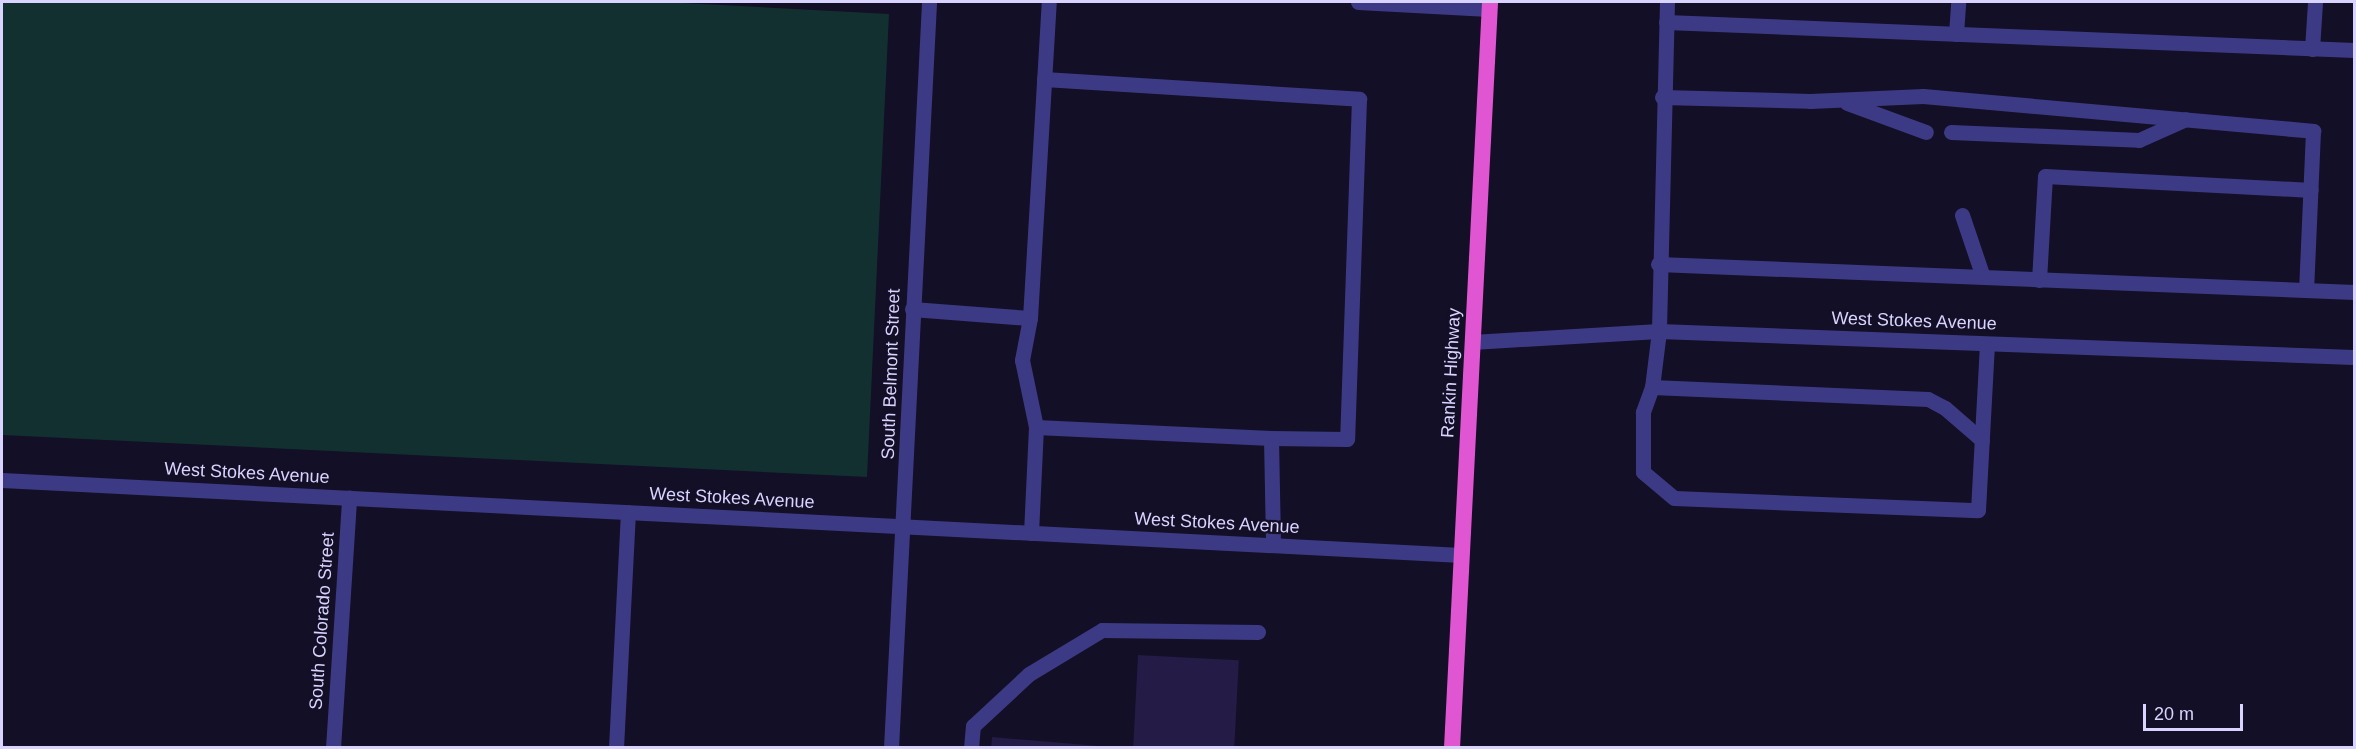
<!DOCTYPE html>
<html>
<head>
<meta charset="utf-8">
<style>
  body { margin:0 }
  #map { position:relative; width:2356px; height:749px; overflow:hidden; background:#130f26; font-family:Arial,sans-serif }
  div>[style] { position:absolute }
  .green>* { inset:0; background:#12302f }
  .building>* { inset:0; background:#241b47; transform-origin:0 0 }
  .service>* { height:15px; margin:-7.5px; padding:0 7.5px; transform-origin:7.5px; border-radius:7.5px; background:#3d3a85 }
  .minor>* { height:15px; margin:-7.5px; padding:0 7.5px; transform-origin:7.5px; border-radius:7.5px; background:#3d3a85 }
  .trunk>* { height:16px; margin:-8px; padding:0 8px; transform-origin:8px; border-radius:8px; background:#e055d1 }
  span { translate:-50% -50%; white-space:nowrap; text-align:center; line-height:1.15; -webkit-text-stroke:4.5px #130f26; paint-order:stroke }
  .street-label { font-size:18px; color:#d9d4ff }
  .frame { position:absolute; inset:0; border:3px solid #d9d4ff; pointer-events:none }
  .scale { position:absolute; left:2143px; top:704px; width:100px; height:27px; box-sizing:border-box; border:3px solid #d9d4ff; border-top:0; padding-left:8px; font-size:18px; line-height:21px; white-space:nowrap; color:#d9d4ff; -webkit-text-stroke:4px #130f26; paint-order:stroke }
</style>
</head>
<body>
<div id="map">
  <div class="green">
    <div style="clip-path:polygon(2px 2px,664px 2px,889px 14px,867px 477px,2px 435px)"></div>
  </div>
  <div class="building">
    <div style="left:1138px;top:655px;width:101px;height:93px;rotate:3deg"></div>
    <div style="clip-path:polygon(992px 737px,1099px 746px,1099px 748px,991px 748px)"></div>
  </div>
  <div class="service">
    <div style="left:1667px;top:2px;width:329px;rotate:91.4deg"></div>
    <div style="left:1659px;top:331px;width:56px;rotate:97.1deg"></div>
    <div style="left:1652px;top:387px;width:27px;rotate:110deg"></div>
    <div style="left:1643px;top:412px;width:60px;rotate:90deg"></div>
    <div style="left:1643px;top:472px;width:40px;rotate:40deg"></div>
    <div style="left:1674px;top:498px;width:304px;rotate:2.3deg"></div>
    <div style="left:1978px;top:510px;width:166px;rotate:-86.9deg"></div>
    <div style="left:1666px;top:22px;width:689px;rotate:2.33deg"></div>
    <div style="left:1956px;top:34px;width:32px;rotate:-86deg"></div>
    <div style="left:2312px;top:49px;width:47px;rotate:-86.3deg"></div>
    <div style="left:1044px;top:79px;width:316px;rotate:3.6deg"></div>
    <div style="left:1359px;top:99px;width:340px;rotate:92deg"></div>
    <div style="left:1347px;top:439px;width:76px;rotate:-179.2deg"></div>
    <div style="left:1662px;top:97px;width:148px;rotate:1.5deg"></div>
    <div style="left:1810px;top:101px;width:113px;rotate:-2.5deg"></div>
    <div style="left:1923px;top:96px;width:392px;rotate:5.1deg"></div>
    <div style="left:2313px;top:131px;width:159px;rotate:92.5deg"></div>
    <div style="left:1847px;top:103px;width:84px;rotate:20.2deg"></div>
    <div style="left:1951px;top:132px;width:188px;rotate:2.4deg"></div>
    <div style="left:2139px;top:140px;width:51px;rotate:-24.1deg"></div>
    <div style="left:1962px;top:215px;width:65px;rotate:71.3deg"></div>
    <div style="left:1658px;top:264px;width:697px;rotate:2.3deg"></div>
    <div style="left:2039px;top:280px;width:104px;rotate:-86.7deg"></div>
    <div style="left:2045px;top:176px;width:266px;rotate:3deg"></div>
    <div style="left:912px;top:309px;width:118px;rotate:4.4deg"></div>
    <div style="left:1030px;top:318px;width:317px;rotate:-86.6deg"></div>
    <div style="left:1030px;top:318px;width:43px;rotate:100.8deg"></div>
    <div style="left:1022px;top:360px;width:68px;rotate:78.2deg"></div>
    <div style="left:1652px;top:387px;width:276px;rotate:2.5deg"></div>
    <div style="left:1928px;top:399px;width:19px;rotate:28deg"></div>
    <div style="left:1945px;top:408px;width:49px;rotate:40.9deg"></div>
    <div style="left:1031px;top:533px;width:106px;rotate:-87.3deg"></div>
    <div style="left:1036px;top:427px;width:235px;rotate:2.7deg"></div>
    <div style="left:1271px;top:438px;width:107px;rotate:88.9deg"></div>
    <div style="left:616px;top:748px;width:236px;rotate:-87.1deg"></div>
    <div style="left:971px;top:748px;width:22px;rotate:-85deg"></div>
    <div style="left:973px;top:726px;width:76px;rotate:-42.9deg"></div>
    <div style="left:1029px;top:674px;width:85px;rotate:-31.1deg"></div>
    <div style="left:1102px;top:630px;width:156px;rotate:0.7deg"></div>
  </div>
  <div class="minor">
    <div style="left:1358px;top:2px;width:131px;rotate:3.1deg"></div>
    <div style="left:1472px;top:342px;width:187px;rotate:-3.4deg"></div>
    <div style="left:1659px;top:331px;width:695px;rotate:2.14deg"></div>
    <div style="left:2px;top:480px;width:1461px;rotate:2.94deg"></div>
    <div style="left:333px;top:748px;width:251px;rotate:-86.3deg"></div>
    <div style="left:891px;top:748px;width:747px;rotate:-87.08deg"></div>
  </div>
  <div class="trunk">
    <div style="left:1452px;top:748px;width:747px;rotate:-87.08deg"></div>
  </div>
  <div class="street-label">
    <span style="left:1914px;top:321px;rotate:2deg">West Stokes Avenue</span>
    <span style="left:1451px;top:373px;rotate:-87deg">Rankin Highway</span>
    <span style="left:891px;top:374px;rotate:-88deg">South Belmont Street</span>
    <span style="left:247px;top:473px;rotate:3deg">West Stokes Avenue</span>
    <span style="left:732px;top:498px;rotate:3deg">West Stokes Avenue</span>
    <span style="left:1217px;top:523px;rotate:3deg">West Stokes Avenue</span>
    <span style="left:322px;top:621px;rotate:-86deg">South Colorado Street</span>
  </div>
  <div class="frame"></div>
  <div class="scale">20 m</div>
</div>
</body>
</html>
